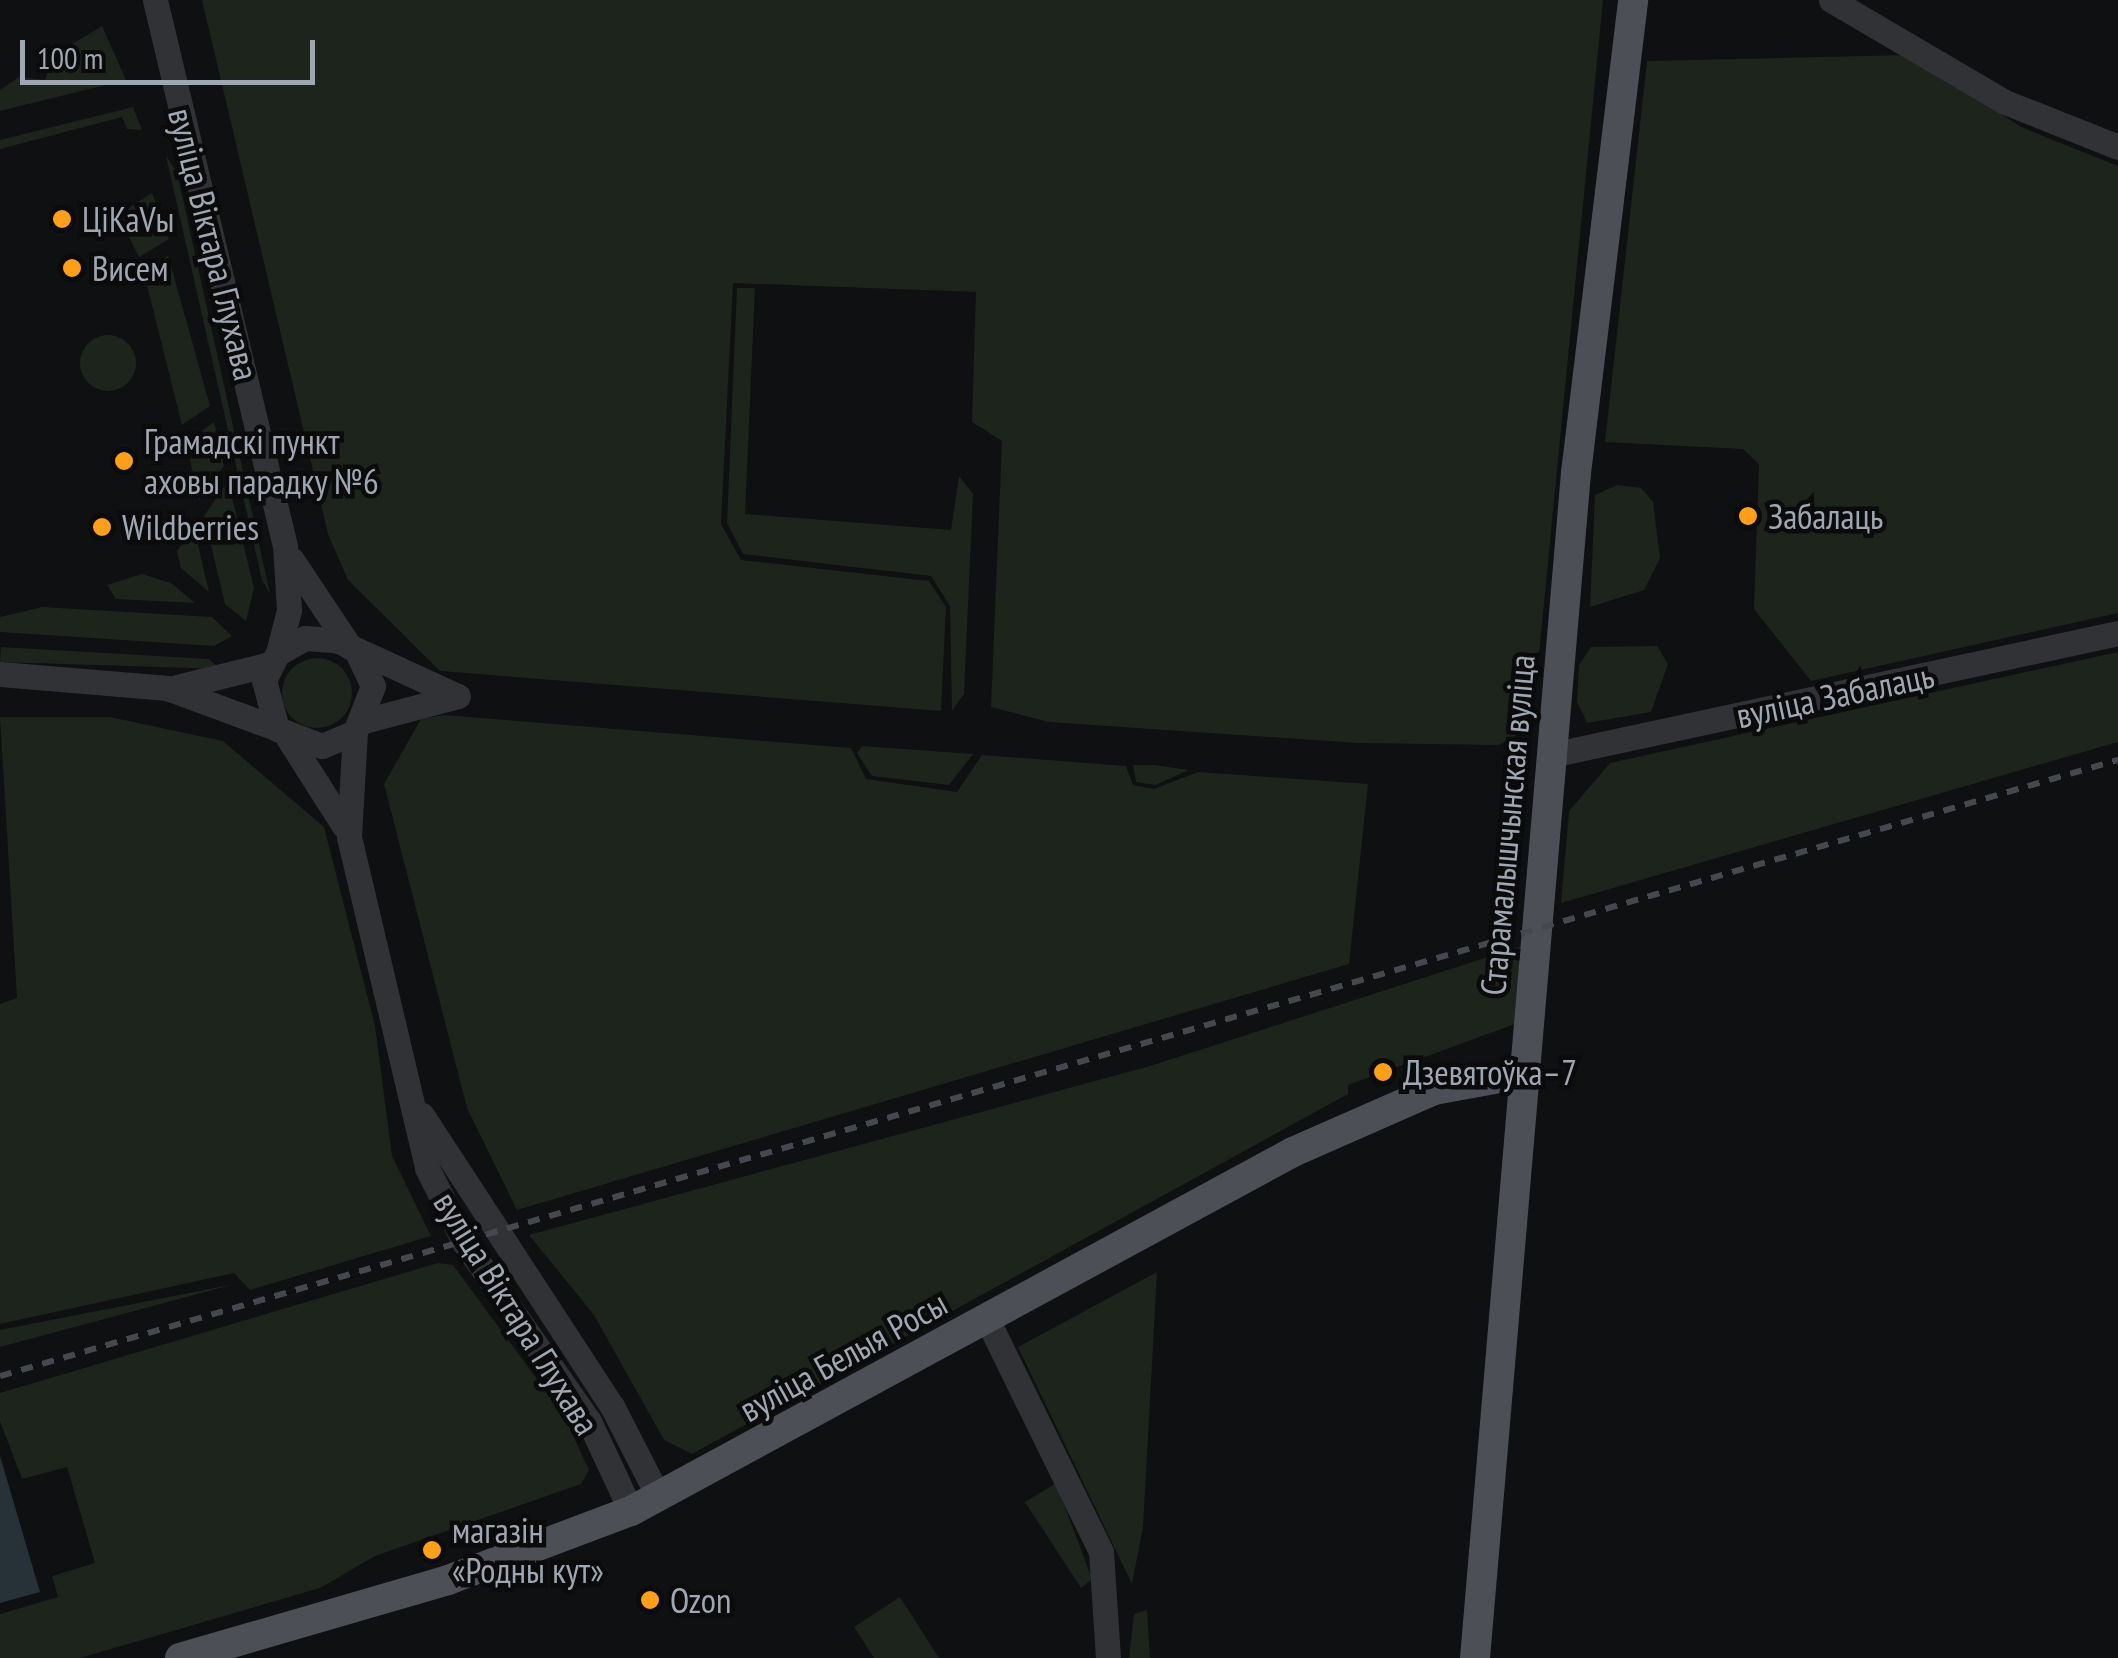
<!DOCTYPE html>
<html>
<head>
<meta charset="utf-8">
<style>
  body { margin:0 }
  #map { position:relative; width:2118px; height:1658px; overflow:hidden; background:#0f1011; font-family:"PT Sans Narrow",sans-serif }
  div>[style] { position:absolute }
  .green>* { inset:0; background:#1c241c }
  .round { border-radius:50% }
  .water>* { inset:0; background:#273238 }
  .minor>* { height:25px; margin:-12.5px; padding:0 12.5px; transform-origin:12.5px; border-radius:12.5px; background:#303236 }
  .major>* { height:30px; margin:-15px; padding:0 15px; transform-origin:15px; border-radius:15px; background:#4c4f56 }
  .rail>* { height:6px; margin-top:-3px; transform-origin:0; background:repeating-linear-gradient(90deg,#45484e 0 12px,transparent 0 22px) }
  .dots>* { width:28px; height:28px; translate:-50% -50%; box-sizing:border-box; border:5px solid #0b0b0c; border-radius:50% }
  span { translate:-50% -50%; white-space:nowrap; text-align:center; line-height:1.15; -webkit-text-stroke:9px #0b0b0c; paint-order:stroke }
  .poi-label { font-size:35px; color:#9fa7b3 }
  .left { translate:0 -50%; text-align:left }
  .street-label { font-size:35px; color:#9fa7b3 }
  .scale { position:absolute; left:20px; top:40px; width:295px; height:45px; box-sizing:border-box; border:5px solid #9fa7b3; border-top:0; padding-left:12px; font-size:30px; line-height:35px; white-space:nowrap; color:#9fa7b3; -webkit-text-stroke:8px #0b0b0c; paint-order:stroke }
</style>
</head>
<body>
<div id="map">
  <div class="green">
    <div style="clip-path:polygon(202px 0,1603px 0,1532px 726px,1499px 745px,1358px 743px,1049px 722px,991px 707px,1002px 441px,972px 422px,976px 292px,733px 283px,721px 524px,741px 560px,929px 581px,946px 607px,941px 711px,440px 671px,348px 580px,328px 534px)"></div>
    <div style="clip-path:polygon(102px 26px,126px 80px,0 111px,0 90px,19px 77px,45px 80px,52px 56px)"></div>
    <div style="clip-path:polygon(1910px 55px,2021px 127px,2118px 166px,2118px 613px,1811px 681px,1754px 609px,1759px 464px,1743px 449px,1605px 442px,1647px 61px)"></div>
    <div style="clip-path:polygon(133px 107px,142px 130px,127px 129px,122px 117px,0 149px,0 140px)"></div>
    <div style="clip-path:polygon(166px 156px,177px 172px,270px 594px,262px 580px)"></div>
    <div style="clip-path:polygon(152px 193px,169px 239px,139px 257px,118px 215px)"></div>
    <div style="clip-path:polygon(168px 255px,210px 406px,182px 425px,144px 273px)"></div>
    <div style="clip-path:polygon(737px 288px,755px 288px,745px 514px,951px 530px,959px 476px,973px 494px,964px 694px,952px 711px,950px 606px,931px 576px,743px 554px,727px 523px)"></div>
    <div class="round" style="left:80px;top:335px;width:56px;height:56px"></div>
    <div style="clip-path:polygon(214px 422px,224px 466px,199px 500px,186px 442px)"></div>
    <div style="clip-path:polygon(228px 481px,254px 588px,246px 621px,225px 604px,204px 516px)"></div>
    <div style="clip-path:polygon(1617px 485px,1641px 488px,1653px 502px,1660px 558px,1644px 590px,1590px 607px,1595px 495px)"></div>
    <div style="clip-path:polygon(194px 528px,209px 592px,181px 568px,177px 551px)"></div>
    <div style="clip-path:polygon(142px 574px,171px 583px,195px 603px,116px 599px,107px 585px)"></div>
    <div style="clip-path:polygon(42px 607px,212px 617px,232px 636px,214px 646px,0 632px,0 617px)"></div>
    <div style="clip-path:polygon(1657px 646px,1668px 664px,1651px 712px,1587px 723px,1577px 702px,1579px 665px,1591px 647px)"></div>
    <div style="clip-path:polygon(1px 647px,209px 659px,220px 669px,0 662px)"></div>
    <div style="clip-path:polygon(2118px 652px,2118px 742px,1561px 903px,1569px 811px,1610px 763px)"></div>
    <div class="round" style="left:282px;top:658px;width:70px;height:70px"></div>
    <div style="clip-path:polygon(444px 715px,851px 748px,866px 779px,957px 792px,982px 755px,1126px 766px,1133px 785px,1154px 789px,1198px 772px,1368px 784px,1349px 964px,517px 1210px,467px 1108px,384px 784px,421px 719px)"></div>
    <div style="clip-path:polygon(0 717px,110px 717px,223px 741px,324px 827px,375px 1026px,392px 1156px,431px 1236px,250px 1290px,234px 1273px,0 1324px,0 1004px,17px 998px)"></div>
    <div style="clip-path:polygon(862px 746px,973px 754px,949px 785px,872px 776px,857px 753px)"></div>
    <div style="clip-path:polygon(1133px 765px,1154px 765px,1189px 770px,1155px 785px,1136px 782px)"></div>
    <div style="clip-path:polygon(1522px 946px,1515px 1024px,1348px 1085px,1348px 1094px,692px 1454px,664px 1440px,594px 1315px,529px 1235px,1150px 1066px)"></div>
    <div style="clip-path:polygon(438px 1263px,453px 1265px,564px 1416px,589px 1470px,581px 1484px,375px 1556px,320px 1588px,80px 1658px,0 1658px,0 1614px,58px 1597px,52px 1576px,95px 1563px,67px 1467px,22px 1479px,0 1421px,0 1393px)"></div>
    <div style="clip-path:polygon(1157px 1272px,1143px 1527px,1132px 1584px,1018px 1347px)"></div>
    <div style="clip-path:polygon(235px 1284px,0 1347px,0 1330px)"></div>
    <div style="clip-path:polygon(1056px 1483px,1092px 1579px,1081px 1588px,1025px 1502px)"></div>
    <div style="clip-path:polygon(900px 1597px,939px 1658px,874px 1658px,854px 1627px)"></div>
    <div style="clip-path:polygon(1147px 1610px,1150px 1658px,1129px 1658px,1134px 1614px)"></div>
  </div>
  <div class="water">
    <div style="clip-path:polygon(0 1456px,40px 1592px,0 1603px)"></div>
  </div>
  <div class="minor">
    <div style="left:155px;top:0;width:561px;rotate:76.61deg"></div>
    <div style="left:285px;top:546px;width:64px;rotate:86.4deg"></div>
    <div style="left:289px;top:610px;width:44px;rotate:104.3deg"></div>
    <div style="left:1831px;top:0;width:202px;rotate:30.4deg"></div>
    <div style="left:2005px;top:102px;width:122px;rotate:21.7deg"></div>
    <div style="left:292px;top:560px;width:105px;rotate:56.3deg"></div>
    <div style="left:358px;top:654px;width:35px;rotate:65deg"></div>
    <div style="left:373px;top:686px;width:49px;rotate:111.4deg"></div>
    <div style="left:355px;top:732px;width:36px;rotate:157deg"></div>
    <div style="left:322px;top:746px;width:48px;rotate:-159.3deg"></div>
    <div style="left:277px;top:729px;width:51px;rotate:-104.9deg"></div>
    <div style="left:264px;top:680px;width:30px;rotate:-63deg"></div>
    <div style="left:278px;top:653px;width:31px;rotate:-29deg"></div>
    <div style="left:305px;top:638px;width:31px;rotate:4deg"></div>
    <div style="left:336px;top:640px;width:134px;rotate:24.7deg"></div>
    <div style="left:0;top:674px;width:168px;rotate:4.8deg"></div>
    <div style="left:167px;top:688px;width:116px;rotate:20.2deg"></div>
    <div style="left:177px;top:687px;width:96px;rotate:-13.9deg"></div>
    <div style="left:364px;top:721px;width:97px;rotate:-14.9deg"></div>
    <div style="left:355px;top:732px;width:105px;rotate:93.3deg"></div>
    <div style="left:349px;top:837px;width:340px;rotate:76.7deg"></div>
    <div style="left:427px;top:1168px;width:83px;rotate:63.4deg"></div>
    <div style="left:464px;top:1242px;width:218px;rotate:55.1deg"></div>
    <div style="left:589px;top:1421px;width:99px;rotate:65deg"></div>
    <div style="left:288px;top:738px;width:104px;rotate:57.5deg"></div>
    <div style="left:1551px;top:755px;width:580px;rotate:-12.14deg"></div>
    <div style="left:422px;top:1115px;width:348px;rotate:56.9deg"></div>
    <div style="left:612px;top:1406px;width:103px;rotate:62.9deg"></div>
    <div style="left:987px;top:1319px;width:259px;rotate:63.9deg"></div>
    <div style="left:1101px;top:1552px;width:106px;rotate:86.2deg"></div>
  </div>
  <div class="major">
    <div style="left:180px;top:1658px;width:279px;rotate:-16.2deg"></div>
    <div style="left:448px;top:1580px;width:196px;rotate:-20.7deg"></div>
    <div style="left:631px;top:1511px;width:753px;rotate:-28.47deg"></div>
    <div style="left:1293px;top:1152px;width:154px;rotate:-23.7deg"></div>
    <div style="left:1434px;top:1090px;width:89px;rotate:-10.3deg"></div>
    <div style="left:1475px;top:1658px;width:1189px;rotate:-85.13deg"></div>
    <div style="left:1576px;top:473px;width:476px;rotate:-83.1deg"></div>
  </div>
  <div class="rail">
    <div style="left:0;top:1376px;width:2206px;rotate:-16.22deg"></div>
  </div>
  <div class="dots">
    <div style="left:62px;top:219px;background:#ff9f1a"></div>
    <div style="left:72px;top:268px;background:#ff9f1a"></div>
    <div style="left:124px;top:461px;background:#ff9f1a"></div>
    <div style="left:1748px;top:516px;background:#ff9f1a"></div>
    <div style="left:102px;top:527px;background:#ff9f1a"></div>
    <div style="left:1383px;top:1072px;background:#ff9f1a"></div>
    <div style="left:432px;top:1550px;background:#ff9f1a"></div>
    <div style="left:650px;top:1600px;background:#ff9f1a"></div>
  </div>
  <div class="poi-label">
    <span class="left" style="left:82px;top:219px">ЦiKaVы</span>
    <span class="left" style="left:92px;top:268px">Висем</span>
    <span class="left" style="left:144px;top:461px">Грамадскі пункт<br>аховы парадку №6</span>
    <span class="left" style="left:1768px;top:516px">Забалаць</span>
    <span class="left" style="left:122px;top:527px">Wildberries</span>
    <span class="left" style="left:1403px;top:1072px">Дзевятоўка–7</span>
    <span class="left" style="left:452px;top:1550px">магазін<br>«Родны кут»</span>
    <span class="left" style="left:670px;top:1600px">Ozon</span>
  </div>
  <div class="street-label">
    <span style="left:214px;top:244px;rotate:76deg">вуліца Віктара Глухава</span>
    <span style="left:1835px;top:695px;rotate:-12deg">вуліца Забалаць</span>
    <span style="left:1507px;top:825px;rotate:-85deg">Старамалышчынская вуліца</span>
    <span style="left:517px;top:1313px;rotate:58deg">вуліца Віктара Глухава</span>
    <span style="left:843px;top:1356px;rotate:-29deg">вуліца Белыя Росы</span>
  </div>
  <div class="scale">100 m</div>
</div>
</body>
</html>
